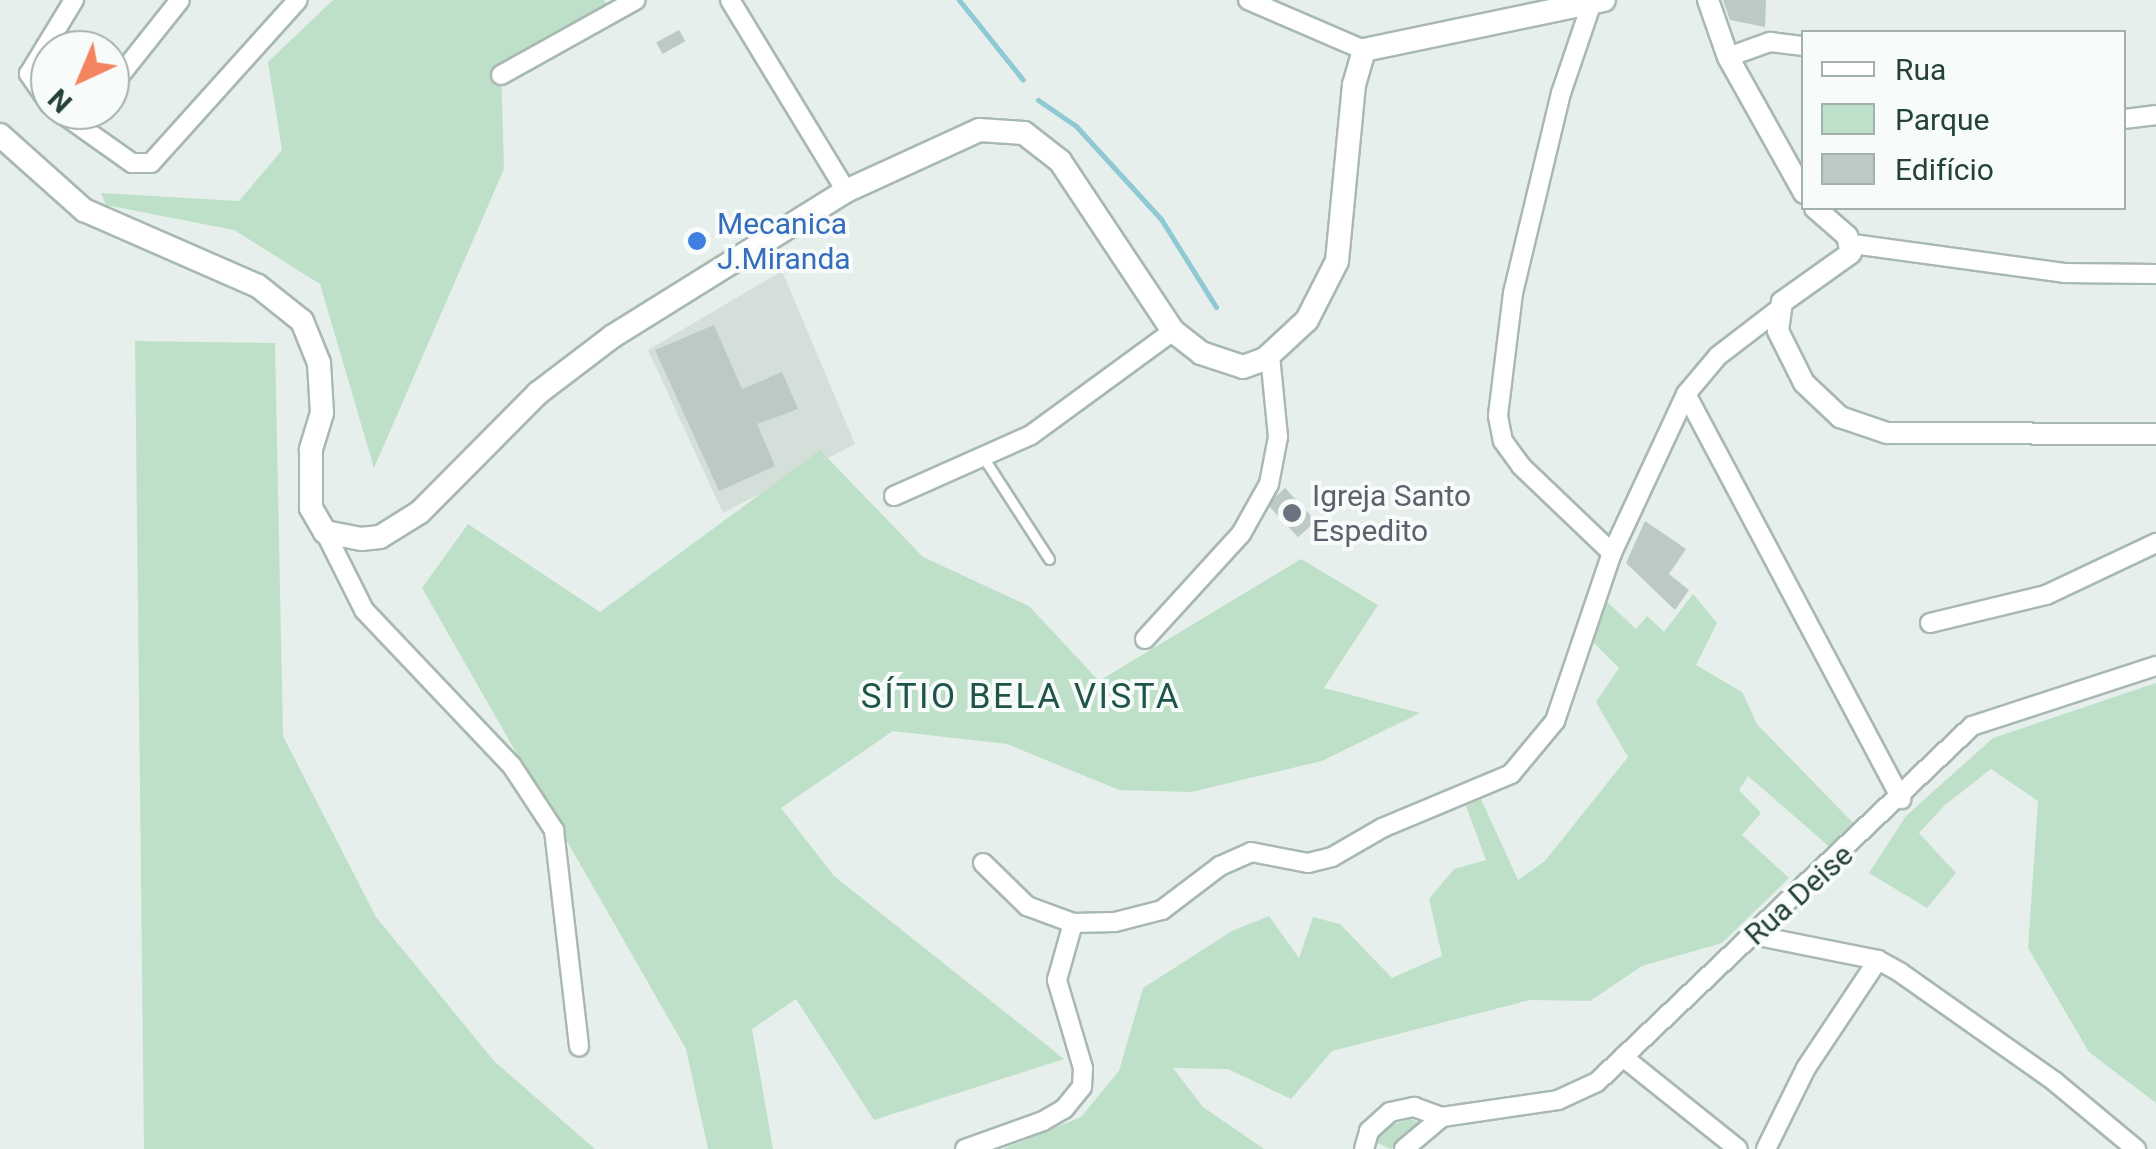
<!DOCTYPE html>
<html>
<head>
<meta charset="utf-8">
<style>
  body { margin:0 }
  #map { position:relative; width:2156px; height:1149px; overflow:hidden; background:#e6efeb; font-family:Roboto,sans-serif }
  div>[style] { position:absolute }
  .built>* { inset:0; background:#d4dfda }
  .green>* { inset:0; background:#bfe0c8 }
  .stream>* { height:5px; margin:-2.5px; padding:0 2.5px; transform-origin:2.5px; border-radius:2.5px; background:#8ec9d4 }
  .building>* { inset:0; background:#bbcac4; transform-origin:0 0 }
  .roads { filter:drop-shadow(2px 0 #a8b8b2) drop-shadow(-2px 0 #a8b8b2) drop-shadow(0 2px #a8b8b2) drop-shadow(0 -2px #a8b8b2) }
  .service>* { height:9px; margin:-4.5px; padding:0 4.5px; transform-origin:4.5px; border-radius:4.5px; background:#fff }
  .minor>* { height:18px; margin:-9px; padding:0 9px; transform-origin:9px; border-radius:9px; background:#fff }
  .tertiary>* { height:20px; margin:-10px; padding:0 10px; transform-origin:10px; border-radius:10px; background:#fff }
  .secondary>* { height:22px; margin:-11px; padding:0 11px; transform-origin:11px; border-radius:11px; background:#fff }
  .dots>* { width:28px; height:28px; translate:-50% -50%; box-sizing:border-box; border:5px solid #f7fbf9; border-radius:50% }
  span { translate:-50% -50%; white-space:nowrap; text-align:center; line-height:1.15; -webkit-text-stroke:8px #f7fbf9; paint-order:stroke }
  .shop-label { font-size:30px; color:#366cbe }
  .left { translate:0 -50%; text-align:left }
  .worship-label { font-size:30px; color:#5b616d }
  .street-label { font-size:30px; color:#24423a }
  .quarter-label { font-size:35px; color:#1f5548; letter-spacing:2.5px }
  .legend { position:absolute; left:1801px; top:30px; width:325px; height:180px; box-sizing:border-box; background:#f7fbf9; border:2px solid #a3b1ad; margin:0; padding:12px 18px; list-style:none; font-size:30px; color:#24423a }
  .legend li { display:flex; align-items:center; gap:20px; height:50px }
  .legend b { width:50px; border:2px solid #a3b1ad }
  .north { position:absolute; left:30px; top:30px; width:100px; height:100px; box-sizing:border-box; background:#f7fbf9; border:2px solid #a3b1ad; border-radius:50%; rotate:224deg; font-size:28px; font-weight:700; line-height:40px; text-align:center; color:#24423a }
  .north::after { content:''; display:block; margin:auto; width:35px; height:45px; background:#f4845f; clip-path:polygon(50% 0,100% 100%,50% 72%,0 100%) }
</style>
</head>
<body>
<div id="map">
  <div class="built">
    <div style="clip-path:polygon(782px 271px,855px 444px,723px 513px,648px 350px)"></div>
  </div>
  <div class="green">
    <div style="clip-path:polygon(333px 0,604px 0,611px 10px,501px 63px,504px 169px,374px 468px,320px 284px,234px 230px,106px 205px,101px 193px,239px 201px,282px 150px,268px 62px)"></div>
    <div style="clip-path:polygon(135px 341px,275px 343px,283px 736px,376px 917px,494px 1061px,595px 1149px,144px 1149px)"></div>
    <div style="clip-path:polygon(820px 450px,923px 557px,1029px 606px,1099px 681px,1301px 559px,1378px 605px,1324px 688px,1420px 713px,1322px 761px,1191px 792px,1119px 790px,1007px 744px,893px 731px,781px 808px,834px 876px,1064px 1059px,874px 1120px,796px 999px,752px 1029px,773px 1149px,708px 1149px,686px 1049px,422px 588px,468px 524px,600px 612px)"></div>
    <div style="clip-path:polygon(1693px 594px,1717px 623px,1696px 665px,1742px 692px,1757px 724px,1857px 827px,1833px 850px,1748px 776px,1739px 790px,1761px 813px,1742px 835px,1789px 878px,1722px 943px,1642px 966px,1590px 1001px,1530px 1000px,1332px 1051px,1291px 1099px,1228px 1069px,1173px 1068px,1203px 1107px,1264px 1149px,1003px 1149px,1081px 1117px,1119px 1071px,1143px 988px,1232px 931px,1269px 916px,1299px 958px,1313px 917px,1340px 924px,1392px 978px,1442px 956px,1429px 899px,1454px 869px,1486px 860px,1466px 806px,1481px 799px,1518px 880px,1545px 861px,1628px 757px,1596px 702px,1619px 668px,1587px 636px,1604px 599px,1636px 629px,1647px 616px,1664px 632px)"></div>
    <div style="clip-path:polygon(2156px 683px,2156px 1103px,2089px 1052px,2028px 948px,2038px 801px,1991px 769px,1945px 805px,1919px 833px,1956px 873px,1927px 908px,1869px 873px,1906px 816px,1993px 738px)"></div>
    <div style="clip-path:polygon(1410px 1119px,1419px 1122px,1391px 1149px,1375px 1142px,1380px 1129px)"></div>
  </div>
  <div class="stream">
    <div style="left:959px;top:0;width:102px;rotate:51.3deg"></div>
    <div style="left:1038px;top:100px;width:46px;rotate:34.4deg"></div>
    <div style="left:1076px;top:126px;width:126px;rotate:47.6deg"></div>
    <div style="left:1161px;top:219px;width:104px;rotate:58deg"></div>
  </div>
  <div class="building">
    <div style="clip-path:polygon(1723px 0,1766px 0,1765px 27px,1730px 20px)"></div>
    <div style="left:679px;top:30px;width:13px;height:26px;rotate:61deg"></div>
    <div style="clip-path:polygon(714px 325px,742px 389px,782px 372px,798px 409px,757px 424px,775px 466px,719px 491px,655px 350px)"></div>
    <div style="left:1285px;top:488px;width:45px;height:24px;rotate:47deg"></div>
    <div style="clip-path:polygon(1645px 521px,1686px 549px,1669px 574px,1689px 590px,1675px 610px,1626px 563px)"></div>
  </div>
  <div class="roads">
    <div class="service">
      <div style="left:985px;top:460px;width:118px;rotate:57.1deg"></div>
    </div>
    <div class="minor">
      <div style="left:730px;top:0;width:223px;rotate:58.7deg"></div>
      <div style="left:1248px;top:0;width:126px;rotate:23.3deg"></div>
      <div style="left:1591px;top:5px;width:93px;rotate:108.8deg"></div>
      <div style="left:1561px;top:93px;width:206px;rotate:103.5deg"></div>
      <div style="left:1513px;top:293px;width:124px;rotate:97deg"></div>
      <div style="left:1498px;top:416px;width:25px;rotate:79deg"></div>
      <div style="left:1503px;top:441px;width:31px;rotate:54deg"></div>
      <div style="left:1521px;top:466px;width:126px;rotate:43.7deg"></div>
      <div style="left:1728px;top:57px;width:45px;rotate:-19.7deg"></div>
      <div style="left:1770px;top:42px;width:34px;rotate:7deg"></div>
      <div style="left:501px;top:75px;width:154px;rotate:-29.1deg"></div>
      <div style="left:110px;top:88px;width:112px;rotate:-51.5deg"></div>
      <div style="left:50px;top:104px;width:37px;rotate:-125deg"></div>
      <div style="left:29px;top:74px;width:87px;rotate:-58.7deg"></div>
      <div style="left:57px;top:110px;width:92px;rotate:35.2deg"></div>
      <div style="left:132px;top:163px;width:19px"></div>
      <div style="left:151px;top:163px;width:219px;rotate:-48deg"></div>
      <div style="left:2124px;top:119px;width:32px;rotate:-7deg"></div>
      <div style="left:1853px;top:244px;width:213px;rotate:7.8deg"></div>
      <div style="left:2064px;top:273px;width:92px;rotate:0.6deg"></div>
      <div style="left:1686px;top:394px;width:459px;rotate:62deg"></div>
      <div style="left:894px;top:496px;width:150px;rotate:-24deg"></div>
      <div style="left:1031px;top:435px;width:176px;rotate:-36.2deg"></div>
      <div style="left:325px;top:532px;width:87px;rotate:63.4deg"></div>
      <div style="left:364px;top:610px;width:215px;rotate:46.5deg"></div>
      <div style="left:512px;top:766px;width:77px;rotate:56.7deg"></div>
      <div style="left:554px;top:830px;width:218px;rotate:83.4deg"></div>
      <div style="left:1930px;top:623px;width:119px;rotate:-13.6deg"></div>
      <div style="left:2046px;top:595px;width:122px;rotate:-25.3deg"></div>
      <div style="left:1145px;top:639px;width:142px;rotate:-47.6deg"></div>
      <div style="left:1241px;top:534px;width:57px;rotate:-60.8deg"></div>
      <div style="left:1269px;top:484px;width:48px;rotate:-79.2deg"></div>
      <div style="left:1278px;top:437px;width:82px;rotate:-95.6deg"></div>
      <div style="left:983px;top:863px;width:62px;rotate:44.3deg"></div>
      <div style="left:1027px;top:906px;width:49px;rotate:20.3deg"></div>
      <div style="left:1073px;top:923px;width:42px;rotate:-1.4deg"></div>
      <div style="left:1115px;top:922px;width:49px;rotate:-14.3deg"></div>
      <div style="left:1162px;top:910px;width:73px;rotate:-37.2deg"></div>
      <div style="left:1220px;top:866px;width:34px;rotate:-24deg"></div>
      <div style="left:1251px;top:852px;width:58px;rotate:10.9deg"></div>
      <div style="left:1308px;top:863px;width:25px;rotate:-14deg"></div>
      <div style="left:1332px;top:857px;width:58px;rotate:-30.1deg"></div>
      <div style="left:1382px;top:828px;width:140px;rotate:-22.7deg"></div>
      <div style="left:1511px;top:774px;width:69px;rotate:-50.3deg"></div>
      <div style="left:1555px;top:721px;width:177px;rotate:-71.3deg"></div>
      <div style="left:1612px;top:553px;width:175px;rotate:-65deg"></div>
      <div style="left:1686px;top:394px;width:50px;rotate:-49.9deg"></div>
      <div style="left:1718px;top:356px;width:76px;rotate:-37.5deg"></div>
      <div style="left:1753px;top:935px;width:127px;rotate:11.3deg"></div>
      <div style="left:1878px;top:960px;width:26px;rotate:29deg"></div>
      <div style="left:1901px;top:973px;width:187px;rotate:35.2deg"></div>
      <div style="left:2054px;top:1081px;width:107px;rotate:39.7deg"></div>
      <div style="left:1623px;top:1057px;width:147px;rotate:38.7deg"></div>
      <div style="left:965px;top:1149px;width:83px;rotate:-19.7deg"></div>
      <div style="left:1043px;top:1121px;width:24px;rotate:-30deg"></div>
      <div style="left:1064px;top:1109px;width:28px;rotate:-51deg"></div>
      <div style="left:1082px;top:1087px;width:19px;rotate:-87deg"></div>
      <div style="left:1083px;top:1068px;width:92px;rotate:-106.5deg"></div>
      <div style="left:1057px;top:980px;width:59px;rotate:-74.3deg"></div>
      <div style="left:1364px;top:1149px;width:19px;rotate:-74deg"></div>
      <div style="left:1369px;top:1131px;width:28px;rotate:-42deg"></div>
      <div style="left:1390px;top:1112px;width:25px;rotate:-12deg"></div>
      <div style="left:1414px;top:1107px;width:30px;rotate:20deg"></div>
      <div style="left:1404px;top:1149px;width:50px;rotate:-40.1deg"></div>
      <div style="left:1442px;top:1117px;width:117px;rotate:-8.3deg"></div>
      <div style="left:1558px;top:1100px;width:43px;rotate:-24.8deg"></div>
      <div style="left:1597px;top:1082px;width:517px;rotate:-43.51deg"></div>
      <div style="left:1972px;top:726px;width:194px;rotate:-18.1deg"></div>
      <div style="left:1766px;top:1149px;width:90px;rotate:-63.7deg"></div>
      <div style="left:1806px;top:1068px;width:130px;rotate:-56.3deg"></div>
    </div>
    <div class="tertiary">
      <div style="left:1708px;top:0;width:60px;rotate:70.7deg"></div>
      <div style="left:1728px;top:57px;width:156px;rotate:60.8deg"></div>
      <div style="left:1815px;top:208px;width:43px;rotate:41.2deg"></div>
      <div style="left:1847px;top:236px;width:17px;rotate:77deg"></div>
      <div style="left:1851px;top:253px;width:85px;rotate:144.6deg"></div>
      <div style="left:1782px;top:302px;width:29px;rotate:98deg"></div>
      <div style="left:1778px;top:331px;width:58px;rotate:63.4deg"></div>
      <div style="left:1804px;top:383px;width:50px;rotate:43.4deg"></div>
      <div style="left:1840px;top:417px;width:50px;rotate:18.8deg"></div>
      <div style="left:1887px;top:433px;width:269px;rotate:0.2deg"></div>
    </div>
    <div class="secondary">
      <div style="left:0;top:135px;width:113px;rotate:41.8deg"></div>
      <div style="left:84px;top:210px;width:190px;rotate:23.6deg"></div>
      <div style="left:258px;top:286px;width:56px;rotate:38.5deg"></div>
      <div style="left:302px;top:321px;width:45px;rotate:68deg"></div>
      <div style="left:319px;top:363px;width:50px;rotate:86.6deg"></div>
      <div style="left:322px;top:413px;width:39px;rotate:107deg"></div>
      <div style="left:311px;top:450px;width:58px;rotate:90deg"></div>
      <div style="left:311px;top:508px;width:28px;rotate:60deg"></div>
      <div style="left:325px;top:532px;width:37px;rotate:11deg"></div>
      <div style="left:361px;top:539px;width:19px;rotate:-6deg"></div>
      <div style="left:380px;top:537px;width:47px;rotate:-32deg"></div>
      <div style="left:420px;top:512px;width:168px;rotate:-45.2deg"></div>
      <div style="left:538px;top:393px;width:94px;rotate:-37.2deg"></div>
      <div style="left:613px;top:336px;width:274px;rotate:-31.9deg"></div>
      <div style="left:846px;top:191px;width:146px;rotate:-24.6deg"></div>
      <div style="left:979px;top:130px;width:45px;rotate:3.8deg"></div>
      <div style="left:1024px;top:133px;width:46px;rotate:37.9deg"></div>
      <div style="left:1060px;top:161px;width:204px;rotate:56.4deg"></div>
      <div style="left:1173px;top:331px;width:36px;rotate:38deg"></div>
      <div style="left:1201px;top:353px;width:44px;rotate:18.4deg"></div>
      <div style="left:1243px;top:367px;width:23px;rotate:-20deg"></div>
      <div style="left:1265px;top:359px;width:57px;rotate:-42.9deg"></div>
      <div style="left:1307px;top:320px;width:66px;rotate:-63deg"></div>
      <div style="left:1337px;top:261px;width:177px;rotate:-84.5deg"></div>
      <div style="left:1354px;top:85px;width:36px;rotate:-74deg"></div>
      <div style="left:1364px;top:50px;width:245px;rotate:-11.8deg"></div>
    </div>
  </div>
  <div class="dots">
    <div style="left:697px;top:241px;background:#3f7fe0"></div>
    <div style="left:1292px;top:513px;background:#6b7280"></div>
  </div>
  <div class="shop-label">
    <span class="left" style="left:717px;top:241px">Mecanica<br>J.Miranda</span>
  </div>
  <div class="worship-label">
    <span class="left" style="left:1312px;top:513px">Igreja Santo<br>Espedito</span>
  </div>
  <div class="street-label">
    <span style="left:1799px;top:895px;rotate:-42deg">Rua Deise</span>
  </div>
  <div class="quarter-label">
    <span style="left:1021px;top:697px">SÍTIO BELA VISTA</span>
  </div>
  <ul class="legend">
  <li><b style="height:12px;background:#fff"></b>Rua</li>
  <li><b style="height:28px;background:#bfe0c8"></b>Parque</li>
  <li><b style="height:28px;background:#bbcac4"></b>Edifício</li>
  </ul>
  <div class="north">N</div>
</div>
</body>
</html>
